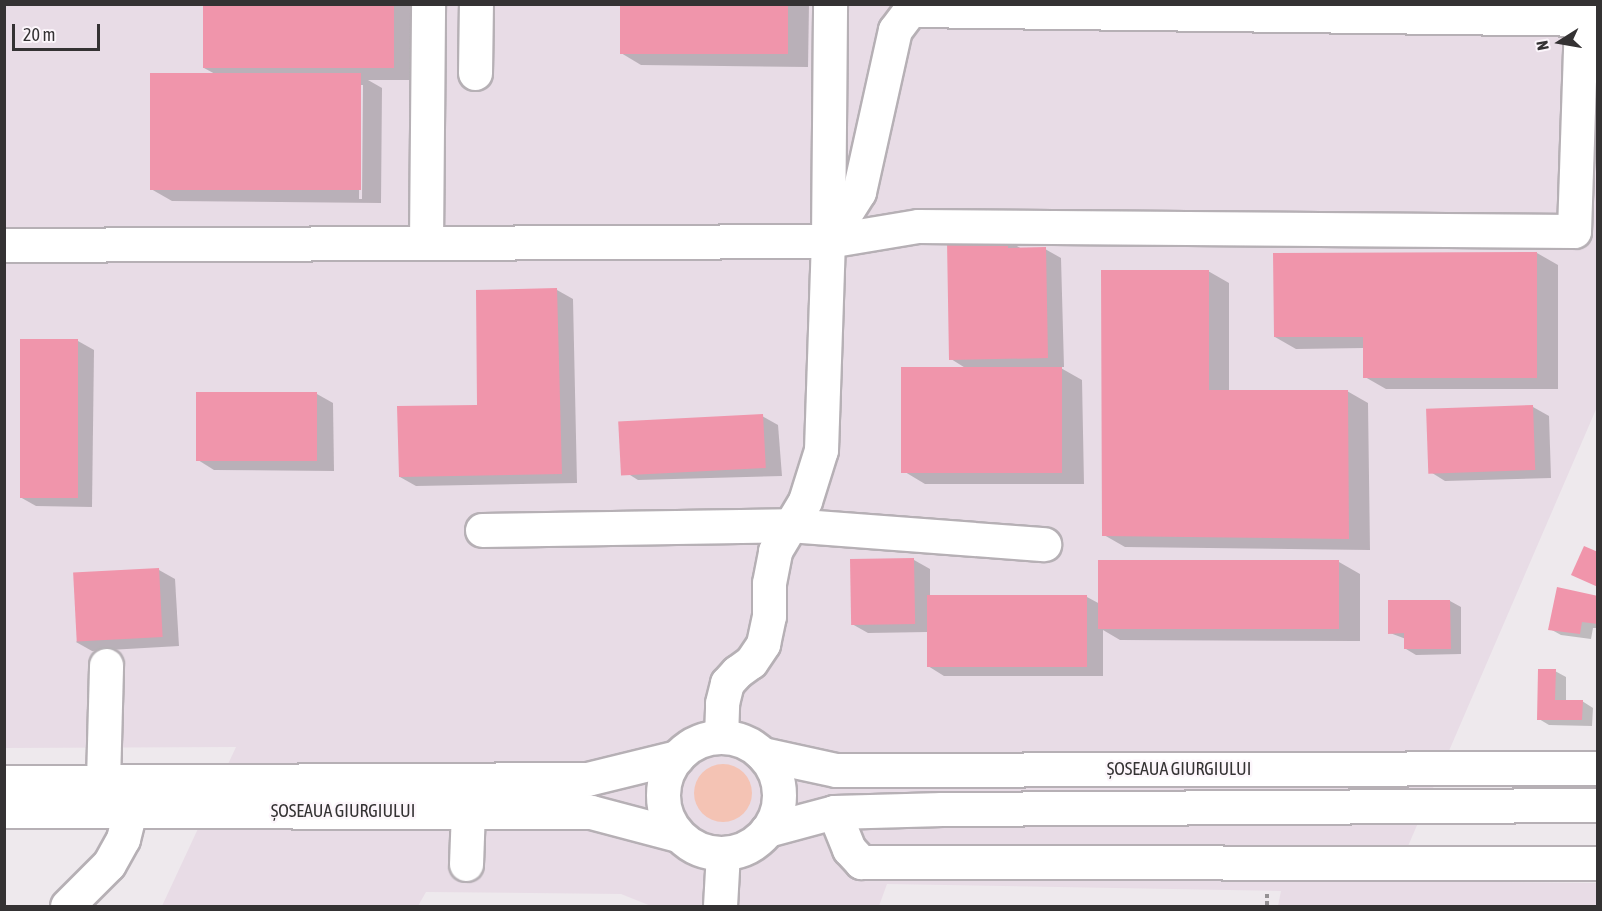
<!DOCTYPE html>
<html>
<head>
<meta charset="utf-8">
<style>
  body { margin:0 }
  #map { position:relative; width:1602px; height:911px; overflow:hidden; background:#eee9ed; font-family:"Asap Condensed",sans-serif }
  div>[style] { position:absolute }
  .built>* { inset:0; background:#e8dce6 }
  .green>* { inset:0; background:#f4c3b4 }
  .round { border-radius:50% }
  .shadow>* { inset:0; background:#0003 }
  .building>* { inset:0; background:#f095ab; transform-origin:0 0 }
  .path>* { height:4px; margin-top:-2px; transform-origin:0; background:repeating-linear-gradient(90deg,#949193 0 4.5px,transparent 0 7.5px) }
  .roads { filter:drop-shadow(2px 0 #b6b0b5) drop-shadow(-2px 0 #b6b0b5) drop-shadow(0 2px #b6b0b5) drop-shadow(0 -2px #b6b0b5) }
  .minor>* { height:33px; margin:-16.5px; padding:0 16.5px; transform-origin:16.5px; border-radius:16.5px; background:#fff }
  .highway>* { height:33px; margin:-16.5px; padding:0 16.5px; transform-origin:16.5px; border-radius:16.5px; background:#fff }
  .highway>.ring { margin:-16.5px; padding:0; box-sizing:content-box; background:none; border:33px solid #fff; border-radius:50% }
  span { translate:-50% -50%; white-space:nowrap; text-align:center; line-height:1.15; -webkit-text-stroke:5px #fcf6fb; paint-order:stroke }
  .street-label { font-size:18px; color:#343233 }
  .frame { position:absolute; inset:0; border:6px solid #343233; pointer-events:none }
  .north { position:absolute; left:1530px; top:12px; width:60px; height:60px; -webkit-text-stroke:4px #fcf6fb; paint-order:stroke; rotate:259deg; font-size:16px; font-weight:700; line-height:24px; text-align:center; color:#343233 }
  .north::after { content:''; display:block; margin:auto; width:21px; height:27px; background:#343233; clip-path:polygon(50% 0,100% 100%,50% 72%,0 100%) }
  .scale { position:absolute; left:12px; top:24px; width:88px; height:27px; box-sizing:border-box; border:3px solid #343233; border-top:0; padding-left:8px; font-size:18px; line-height:21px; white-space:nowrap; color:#343233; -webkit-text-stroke:4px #fcf6fb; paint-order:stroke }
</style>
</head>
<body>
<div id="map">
  <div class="built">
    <div style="clip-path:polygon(4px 5px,1597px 5px,1597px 407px,1393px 881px,1597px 883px,1597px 906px,1278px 906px,1281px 891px,887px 884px,879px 906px,651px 906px,621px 894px,426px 892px,418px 906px,162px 906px,236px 747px,5px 748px)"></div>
  </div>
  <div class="green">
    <div class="round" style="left:694px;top:764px;width:58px;height:58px"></div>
  </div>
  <div class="shadow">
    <div style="clip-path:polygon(evenodd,204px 4px,415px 4px,415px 80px,368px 80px,382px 88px,381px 203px,172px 201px,151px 189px,217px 75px,204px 68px,204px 4px,360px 85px,363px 85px,362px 199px,359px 199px,360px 85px)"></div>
    <div style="clip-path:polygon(621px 4px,809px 4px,808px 67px,641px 65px,621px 53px)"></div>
    <div style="clip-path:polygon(1008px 241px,1022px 249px,1045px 249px,1061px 258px,1064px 367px,1059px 367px,1082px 380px,1084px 484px,925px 484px,905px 472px,967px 369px,951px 359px)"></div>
    <div style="clip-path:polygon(1537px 253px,1558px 265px,1558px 389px,1386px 389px,1365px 377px,1364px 348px,1296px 349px,1275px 337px)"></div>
    <div style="clip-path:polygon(1208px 271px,1229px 283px,1229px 391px,1347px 391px,1368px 403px,1370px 550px,1125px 547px,1104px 535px)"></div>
    <div style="clip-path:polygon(557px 290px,573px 299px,577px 483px,416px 486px,400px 477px,479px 406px)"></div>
    <div style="clip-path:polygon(78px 341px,94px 350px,92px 507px,36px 506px,20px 497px)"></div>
    <div style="clip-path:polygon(317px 394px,333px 403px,334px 471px,214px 470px,198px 460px)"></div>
    <div style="clip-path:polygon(1533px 407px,1549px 416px,1551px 478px,1445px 481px,1429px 471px)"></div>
    <div style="clip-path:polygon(762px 416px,778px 425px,782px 476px,638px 480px,622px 470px)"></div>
    <div style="clip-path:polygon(914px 560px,930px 569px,930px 596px,1087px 597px,1100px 604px,1100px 562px,1339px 562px,1360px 574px,1360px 641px,1120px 640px,1103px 630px,1103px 676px,944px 676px,928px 666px,928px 632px,868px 633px,852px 624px)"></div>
    <div style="clip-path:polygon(159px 570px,175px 579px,179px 646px,92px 651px,76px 642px)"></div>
    <div style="clip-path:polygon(1598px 597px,1598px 628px,1593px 628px,1591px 639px,1561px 635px,1550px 629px)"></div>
    <div style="clip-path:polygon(1450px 601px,1461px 607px,1461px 654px,1416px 655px,1406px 649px,1406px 639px,1390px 633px)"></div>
    <div style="clip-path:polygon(1555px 671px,1566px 677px,1566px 701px,1582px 701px,1593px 708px,1592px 726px,1549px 725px,1539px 719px)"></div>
  </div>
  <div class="building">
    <div style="left:203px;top:4px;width:191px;height:64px"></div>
    <div style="left:620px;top:4px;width:168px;height:50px"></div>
    <div style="left:150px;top:73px;width:211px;height:117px"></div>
    <div style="clip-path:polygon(1008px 240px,1008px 248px,1046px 247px,1048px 358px,949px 360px,947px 241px)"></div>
    <div style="clip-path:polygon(1537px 252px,1537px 378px,1363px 378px,1363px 337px,1274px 337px,1273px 253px)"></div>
    <div style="clip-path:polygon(1101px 270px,1209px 270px,1209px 390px,1348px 390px,1349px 539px,1102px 536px)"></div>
    <div style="clip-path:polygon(557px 288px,562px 474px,399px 477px,397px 406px,477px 405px,476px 290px)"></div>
    <div style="left:20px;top:339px;width:58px;height:159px"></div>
    <div style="left:901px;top:367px;width:161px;height:106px"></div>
    <div style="left:196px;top:392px;width:121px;height:69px"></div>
    <div style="left:1533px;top:405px;width:65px;height:107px;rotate:88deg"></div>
    <div style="left:763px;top:414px;width:54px;height:145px;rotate:87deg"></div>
    <div style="clip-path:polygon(1584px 546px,1598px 552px,1598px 587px,1571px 575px)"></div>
    <div style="left:914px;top:558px;width:66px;height:64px;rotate:89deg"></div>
    <div style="left:1098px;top:560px;width:241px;height:69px"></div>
    <div style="left:159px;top:568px;width:69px;height:86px;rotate:87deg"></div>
    <div style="clip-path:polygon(1557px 587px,1598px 596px,1598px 624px,1582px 622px,1580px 634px,1548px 630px)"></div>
    <div style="left:927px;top:595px;width:160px;height:72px"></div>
    <div style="clip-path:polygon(1388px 600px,1450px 600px,1451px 649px,1404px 649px,1404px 633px,1388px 634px)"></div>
    <div style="clip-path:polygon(1538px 669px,1556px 669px,1555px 700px,1583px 700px,1582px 720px,1537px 720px)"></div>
  </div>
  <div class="path">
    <div style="left:1267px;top:906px;width:14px;rotate:-90deg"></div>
  </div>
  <div class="roads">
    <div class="minor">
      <div style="left:475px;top:73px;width:69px;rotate:-89.2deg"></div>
      <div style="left:828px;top:241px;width:58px;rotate:-57.7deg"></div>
      <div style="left:859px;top:192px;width:166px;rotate:-77.5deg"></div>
      <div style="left:895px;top:30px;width:25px;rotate:-53deg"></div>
      <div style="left:910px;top:10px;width:688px;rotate:0.75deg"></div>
      <div style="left:426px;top:243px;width:239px;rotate:-89.5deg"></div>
      <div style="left:4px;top:245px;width:824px;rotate:-0.28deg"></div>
      <div style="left:828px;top:241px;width:91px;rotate:-9.5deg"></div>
      <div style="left:918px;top:226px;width:656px;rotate:0.44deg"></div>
      <div style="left:1574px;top:231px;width:212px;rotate:-88.1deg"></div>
      <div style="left:482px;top:530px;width:307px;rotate:-0.9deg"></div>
      <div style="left:789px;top:525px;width:256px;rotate:4.3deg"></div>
      <div style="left:721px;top:737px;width:34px;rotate:-88deg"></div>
      <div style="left:722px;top:703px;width:21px;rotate:-76deg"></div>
      <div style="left:727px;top:683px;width:15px;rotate:-48deg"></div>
      <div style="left:737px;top:672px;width:17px;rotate:-36deg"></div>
      <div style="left:751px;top:662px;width:22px;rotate:-56deg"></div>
      <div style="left:763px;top:644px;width:29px;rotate:-78deg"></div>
      <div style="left:769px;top:616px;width:33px;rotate:-90deg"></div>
      <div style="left:769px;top:583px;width:33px;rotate:-79deg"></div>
      <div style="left:775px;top:551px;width:58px;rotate:-59deg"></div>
      <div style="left:805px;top:501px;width:53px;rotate:-72.6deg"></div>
      <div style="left:821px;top:450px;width:209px;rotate:-88.1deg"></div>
      <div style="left:828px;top:241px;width:237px;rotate:-89.5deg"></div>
      <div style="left:103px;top:782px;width:117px;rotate:-88.5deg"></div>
      <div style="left:834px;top:812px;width:40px;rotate:68deg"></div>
      <div style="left:849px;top:849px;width:18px;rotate:47deg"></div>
      <div style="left:861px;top:862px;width:737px;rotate:0.08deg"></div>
      <div style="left:466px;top:864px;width:54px;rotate:-87.9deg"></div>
      <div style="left:67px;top:906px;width:59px;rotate:-45deg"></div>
      <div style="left:109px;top:864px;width:29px;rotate:-61deg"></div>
      <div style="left:123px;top:839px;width:29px;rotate:-76deg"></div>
      <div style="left:720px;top:906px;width:53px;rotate:-86.8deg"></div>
    </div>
    <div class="highway">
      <div class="ring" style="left:663px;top:737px;width:83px;height:83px"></div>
      <div style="left:762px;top:754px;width:76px;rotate:12.2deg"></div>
      <div style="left:836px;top:770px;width:762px;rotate:-0.15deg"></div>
      <div style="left:4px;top:782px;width:583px;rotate:-0.29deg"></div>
      <div style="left:587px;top:779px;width:93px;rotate:-13.7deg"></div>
      <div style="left:4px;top:811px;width:587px;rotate:0.1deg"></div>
      <div style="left:591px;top:812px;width:90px;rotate:14.8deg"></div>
      <div style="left:767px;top:830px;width:69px;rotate:-15deg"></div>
      <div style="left:834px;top:812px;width:108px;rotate:-1.6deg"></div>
      <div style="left:942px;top:809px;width:656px;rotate:-0.35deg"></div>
    </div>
  </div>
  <div class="street-label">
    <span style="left:1179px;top:769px">ȘOSEAUA GIURGIULUI</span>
    <span style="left:343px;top:811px">ȘOSEAUA GIURGIULUI</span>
  </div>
  <div class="frame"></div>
  <div class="north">N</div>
  <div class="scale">20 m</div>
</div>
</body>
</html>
